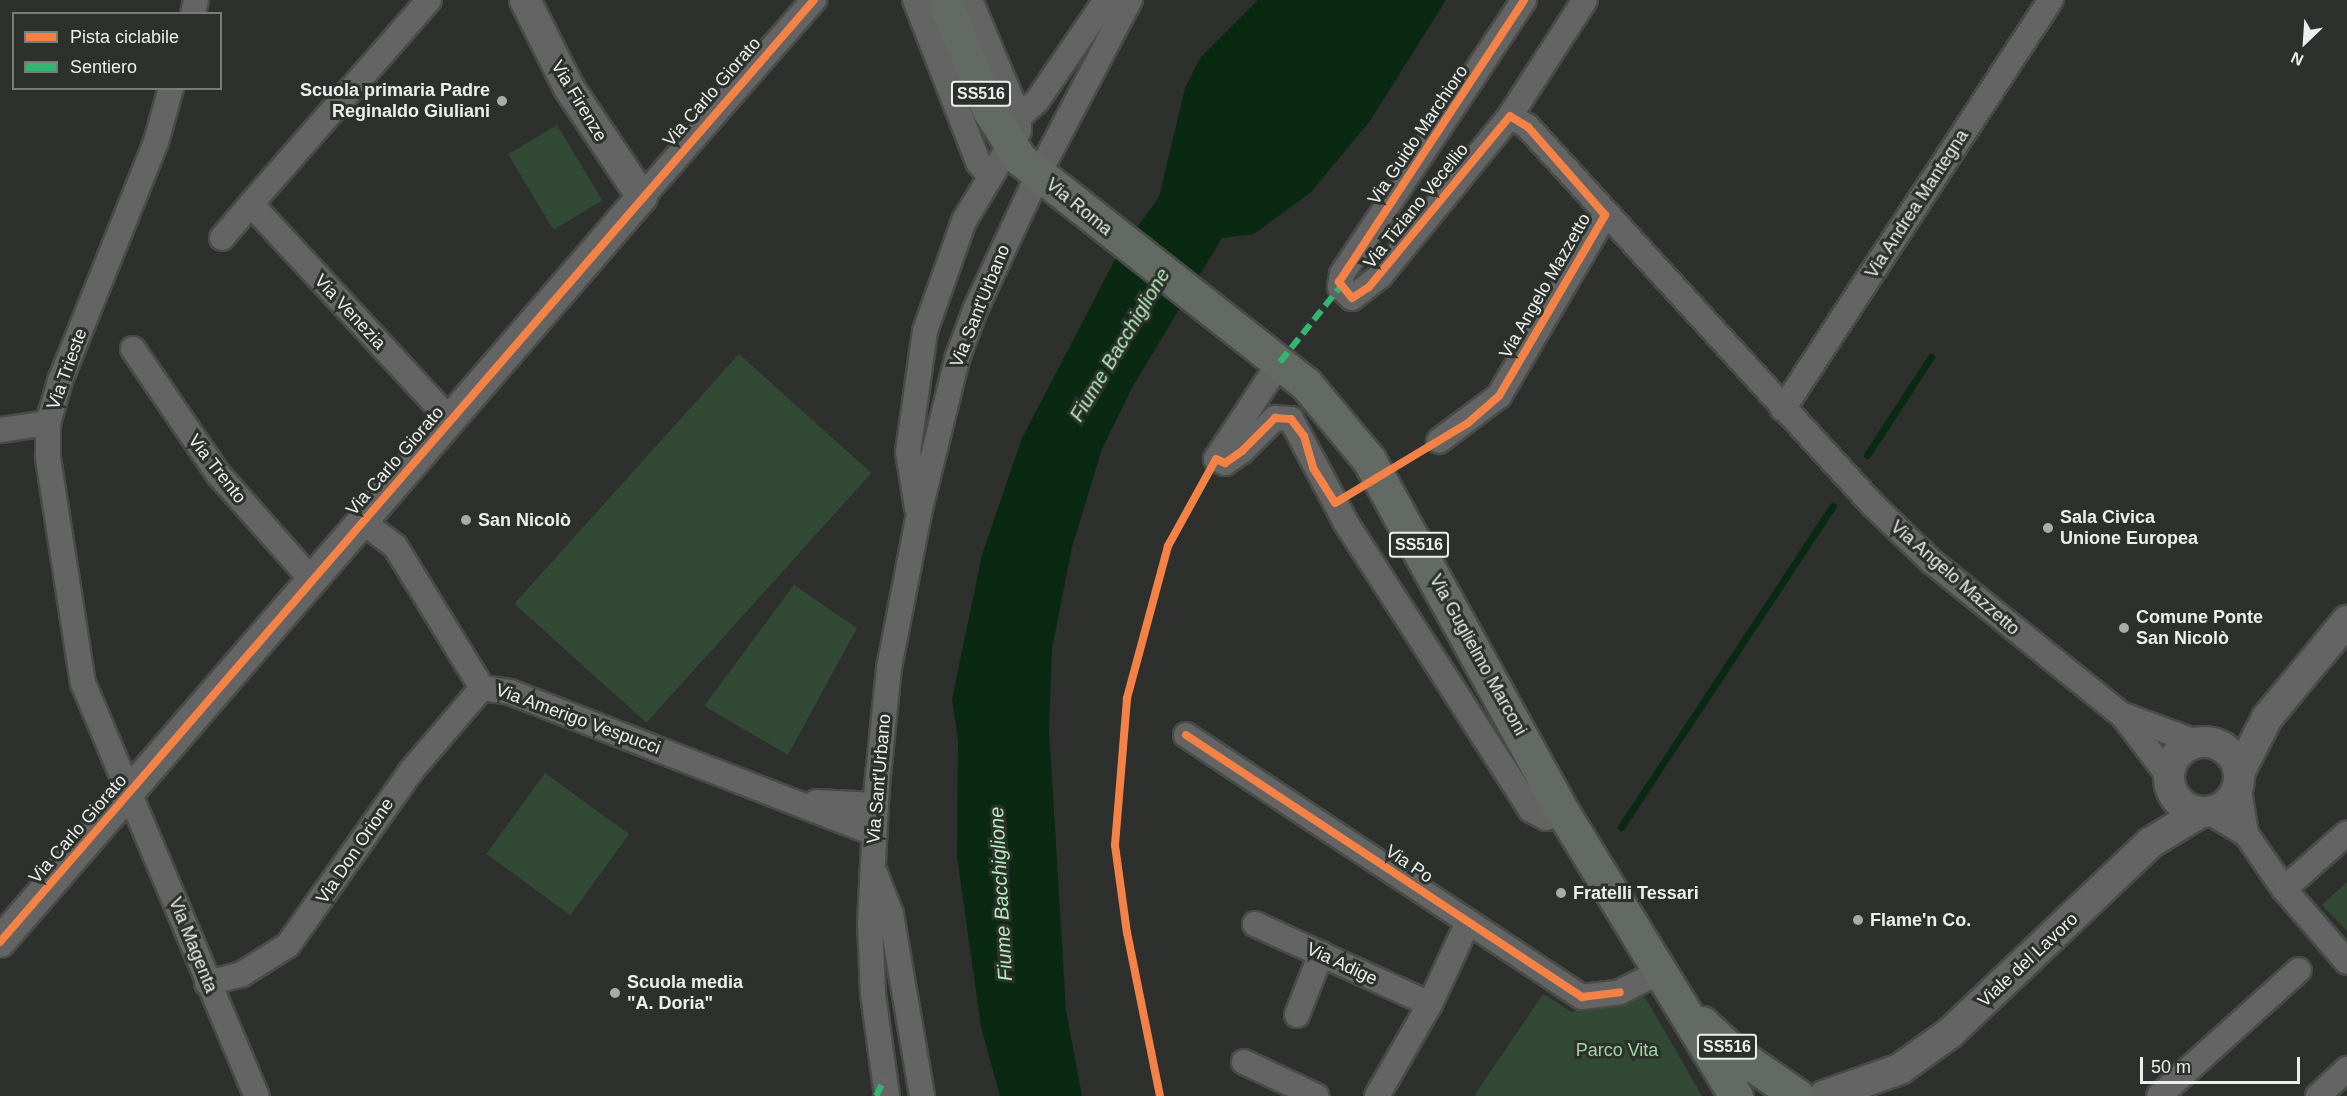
<!DOCTYPE html>
<html>
<head>
<meta charset="utf-8">
<style>
  body { margin:0 }
  #map { position:relative; width:2347px; height:1096px; overflow:hidden; background:#2d302d; font-family:Helvetica,sans-serif }
  div>[style] { position:absolute }
  .green>* { inset:0; background:#324936; transform-origin:0 0 }
  .water>* { inset:0; background:#0a2912 }
  .stream>* { height:7px; margin:-3.5px; padding:0 3.5px; transform-origin:3.5px; border-radius:3.5px; background:#0a2912 }
  .roads { filter:drop-shadow(2px 0 #494b49) drop-shadow(-2px 0 #494b49) drop-shadow(0 2px #494b49) drop-shadow(0 -2px #494b49) }
  .minor>* { height:24px; margin:-12px; padding:0 12px; transform-origin:12px; border-radius:12px; background:#636463 }
  .tertiary>* { height:30px; margin:-15px; padding:0 15px; transform-origin:15px; border-radius:15px; background:#636463 }
  .tertiary>.ring { margin:-15px; padding:0; box-sizing:content-box; background:none; border:30px solid #636463; border-radius:50% }
  .primary>* { height:33px; margin:-16.5px; padding:0 16.5px; transform-origin:16.5px; border-radius:16.5px; background:#636a63 }
  .quiet>* { height:6px; margin-top:-3px; transform-origin:0; background:repeating-linear-gradient(90deg,#33b770 0 12px,transparent 0 18px) }
  .cycleway>* { height:8px; margin:-4px; padding:0 4px; transform-origin:4px; border-radius:4px; background:#f48246 }
  .dots>* { width:16px; height:16px; translate:-50% -50%; box-sizing:border-box; border:3px solid #2c312c; border-radius:50% }
  span { translate:-50% -50%; white-space:nowrap; text-align:center; line-height:1.15; -webkit-text-stroke:6px #2c312c; paint-order:stroke }
  .shield-label span { padding:2px 4px; background:#2c312c; border:2px solid; border-radius:4px; -webkit-text-stroke-width:0 }
  .shield-label { font-size:16px; color:#ecefed; font-weight:700 }
  .poi-label { font-size:18px; color:#ecefed; font-weight:700 }
  .right { translate:-100% -50%; text-align:right }
  .left { translate:0 -50%; text-align:left }
  .street-label { font-size:18px; color:#ecefed }
  .park-label { font-size:18px; color:#9dd6a6 }
  .water-label { font-size:20px; color:#b2ebba; font-style:italic }
  .legend { position:absolute; left:12px; top:12px; width:210px; height:78px; box-sizing:border-box; background:#2c312c; border:2px solid #797d79; margin:0; padding:8px 10px; list-style:none; font-size:18px; color:#ecefed }
  .legend li { display:flex; align-items:center; gap:12px; height:30px }
  .legend b { width:30px; border:2px solid #797d79 }
  .north { position:absolute; left:2275px; top:12px; width:60px; height:60px; -webkit-text-stroke:4px #2c312c; paint-order:stroke; rotate:205deg; font-size:16px; font-weight:700; line-height:24px; text-align:center; color:#ecefed }
  .north::after { content:''; display:block; margin:auto; width:21px; height:27px; background:#ecefed; clip-path:polygon(50% 0,100% 100%,50% 72%,0 100%) }
  .scale { position:absolute; left:2140px; top:1057px; width:160px; height:27px; box-sizing:border-box; border:3px solid #ecefed; border-top:0; padding-left:8px; font-size:18px; line-height:21px; white-space:nowrap; color:#ecefed; -webkit-text-stroke:4px #2c312c; paint-order:stroke }
</style>
</head>
<body>
<div id="map">
  <div class="green">
    <div style="left:557px;top:125px;width:88px;height:57px;rotate:59deg"></div>
    <div style="left:739px;top:354px;width:178px;height:336px;rotate:42deg"></div>
    <div style="clip-path:polygon(794px 585px,857px 628px,788px 755px,704px 706px)"></div>
    <div style="left:545px;top:773px;width:104px;height:100px;rotate:36deg"></div>
    <div style="clip-path:polygon(2347px 882px,2347px 931px,2322px 905px)"></div>
    <div style="clip-path:polygon(1543px 994px,1572px 1012px,1645px 997px,1702px 1096px,1474px 1096px)"></div>
  </div>
  <div class="water">
    <div style="clip-path:polygon(1258px 0,1446px 0,1370px 121px,1311px 192px,1254px 234px,1222px 238px,1133px 386px,1102px 449px,1072px 547px,1052px 649px,1049px 730px,1066px 1010px,1082px 1096px,1000px 1096px,981px 1027px,957px 856px,958px 740px,952px 699px,982px 555px,1022px 438px,1118px 254px,1159px 197px,1185px 88px,1200px 58px)"></div>
  </div>
  <div class="stream">
    <div style="left:1867px;top:455px;width:117px;rotate:-56.9deg"></div>
    <div style="left:1621px;top:827px;width:385px;rotate:-56.6deg"></div>
  </div>
  <div class="roads">
    <div class="minor">
      <div style="left:429px;top:0;width:271px;rotate:131.1deg"></div>
      <div style="left:251px;top:204px;width:294px;rotate:47.3deg"></div>
      <div style="left:915px;top:0;width:174px;rotate:68.7deg"></div>
      <div style="left:978px;top:162px;width:17px;rotate:50deg"></div>
      <div style="left:970px;top:0;width:127px;rotate:67.3deg"></div>
      <div style="left:1019px;top:117px;width:14px;rotate:90deg"></div>
      <div style="left:1524px;top:0;width:329px;rotate:123.6deg"></div>
      <div style="left:1342px;top:274px;width:13px;rotate:99deg"></div>
      <div style="left:1340px;top:287px;width:16px;rotate:43deg"></div>
      <div style="left:1352px;top:298px;width:37px;rotate:-38deg"></div>
      <div style="left:1381px;top:275px;width:205px;rotate:-50.9deg"></div>
      <div style="left:1510px;top:116px;width:138px;rotate:-57.1deg"></div>
      <div style="left:193px;top:14px;width:14px;rotate:-78deg"></div>
      <div style="left:171px;top:88px;width:56px;rotate:105.5deg"></div>
      <div style="left:156px;top:142px;width:258px;rotate:111.9deg"></div>
      <div style="left:60px;top:381px;width:44px;rotate:105.9deg"></div>
      <div style="left:48px;top:423px;width:35px;rotate:90deg"></div>
      <div style="left:48px;top:458px;width:228px;rotate:81.2deg"></div>
      <div style="left:83px;top:683px;width:448px;rotate:67.2deg"></div>
      <div style="left:1510px;top:116px;width:21px;rotate:31deg"></div>
      <div style="left:1528px;top:127px;width:510px;rotate:47.62deg"></div>
      <div style="left:1872px;top:504px;width:82px;rotate:44deg"></div>
      <div style="left:1931px;top:561px;width:247px;rotate:38.9deg"></div>
      <div style="left:2123px;top:716px;width:74px;rotate:52.7deg"></div>
      <div style="left:1019px;top:117px;width:24px;rotate:-42deg"></div>
      <div style="left:1037px;top:101px;width:122px;rotate:-55.7deg"></div>
      <div style="left:642px;top:197px;width:262px;rotate:-48.9deg"></div>
      <div style="left:222px;top:238px;width:45px;rotate:-49.5deg"></div>
      <div style="left:133px;top:349px;width:153px;rotate:55.7deg"></div>
      <div style="left:219px;top:475px;width:140px;rotate:48.5deg"></div>
      <div style="left:1280px;top:362px;width:116px;rotate:123.4deg"></div>
      <div style="left:1216px;top:459px;width:10px;rotate:24deg"></div>
      <div style="left:1225px;top:463px;width:21px;rotate:-35deg"></div>
      <div style="left:1242px;top:451px;width:47px;rotate:-45deg"></div>
      <div style="left:1275px;top:418px;width:16px;rotate:4deg"></div>
      <div style="left:1291px;top:419px;width:118px;rotate:62.1deg"></div>
      <div style="left:1346px;top:523px;width:341px;rotate:57.2deg"></div>
      <div style="left:1531px;top:810px;width:17px;rotate:28deg"></div>
      <div style="left:1546px;top:818px;width:17px;rotate:-24deg"></div>
      <div style="left:1783px;top:409px;width:489px;rotate:-56.8deg"></div>
      <div style="left:0;top:430px;width:49px;rotate:-8.3deg"></div>
      <div style="left:1439px;top:441px;width:75px;rotate:-36.9deg"></div>
      <div style="left:1499px;top:396px;width:210px;rotate:-59.6deg"></div>
      <div style="left:917px;top:508px;width:57px;rotate:-99.1deg"></div>
      <div style="left:908px;top:452px;width:122px;rotate:-82deg"></div>
      <div style="left:925px;top:331px;width:117px;rotate:-70.5deg"></div>
      <div style="left:964px;top:221px;width:76px;rotate:-59deg"></div>
      <div style="left:363px;top:522px;width:40px;rotate:37deg"></div>
      <div style="left:395px;top:546px;width:167px;rotate:58.5deg"></div>
      <div style="left:482px;top:688px;width:28px;rotate:8deg"></div>
      <div style="left:510px;top:692px;width:390px;rotate:21.2deg"></div>
      <div style="left:2126px;top:716px;width:75px;rotate:20.4deg"></div>
      <div style="left:1186px;top:735px;width:475px;rotate:33.5deg"></div>
      <div style="left:1582px;top:997px;width:38px;rotate:-7deg"></div>
      <div style="left:1620px;top:992px;width:44px;rotate:-27.1deg"></div>
      <div style="left:2238px;top:784px;width:51px;rotate:80.9deg"></div>
      <div style="left:816px;top:802px;width:60px;rotate:2.9deg"></div>
      <div style="left:2209px;top:812px;width:43px;rotate:30.7deg"></div>
      <div style="left:2246px;top:834px;width:67px;rotate:55.4deg"></div>
      <div style="left:2284px;top:889px;width:96px;rotate:49.2deg"></div>
      <div style="left:875px;top:873px;width:44px;rotate:68.7deg"></div>
      <div style="left:891px;top:914px;width:185px;rotate:80.3deg"></div>
      <div style="left:2284px;top:889px;width:84px;rotate:-41.6deg"></div>
      <div style="left:1255px;top:924px;width:192px;rotate:24.6deg"></div>
      <div style="left:207px;top:983px;width:36px;rotate:-14deg"></div>
      <div style="left:242px;top:974px;width:54px;rotate:-32.2deg"></div>
      <div style="left:288px;top:945px;width:213px;rotate:-54.7deg"></div>
      <div style="left:411px;top:771px;width:109px;rotate:-49.5deg"></div>
      <div style="left:1297px;top:1015px;width:66px;rotate:-68.5deg"></div>
      <div style="left:1244px;top:1062px;width:80px;rotate:25.3deg"></div>
      <div style="left:887px;top:1096px;width:103px;rotate:-97.8deg"></div>
      <div style="left:873px;top:994px;width:71px;rotate:-92.4deg"></div>
      <div style="left:870px;top:923px;width:137px;rotate:-87.1deg"></div>
      <div style="left:877px;top:786px;width:119px;rotate:-84.2deg"></div>
      <div style="left:889px;top:668px;width:158px;rotate:-79deg"></div>
      <div style="left:919px;top:513px;width:159px;rotate:-76.1deg"></div>
      <div style="left:957px;top:359px;width:54px;rotate:-69.6deg"></div>
      <div style="left:976px;top:308px;width:147px;rotate:-65deg"></div>
      <div style="left:1038px;top:175px;width:198px;rotate:-62.3deg"></div>
      <div style="left:1377px;top:1096px;width:106px;rotate:-60.1deg"></div>
      <div style="left:1430px;top:1004px;width:90px;rotate:-65.1deg"></div>
      <div style="left:2159px;top:1096px;width:188px;rotate:-42deg"></div>
      <div style="left:2318px;top:1096px;width:40px;rotate:-43deg"></div>
    </div>
    <div class="tertiary">
      <div class="ring" style="left:2169px;top:742px;width:40px;height:40px"></div>
      <div style="left:2239px;top:773px;width:62px;rotate:-63deg"></div>
      <div style="left:2267px;top:718px;width:126px;rotate:-50.5deg"></div>
      <div style="left:0;top:942px;width:983px;rotate:-49.25deg"></div>
      <div style="left:642px;top:197px;width:131px;rotate:-123.8deg"></div>
      <div style="left:569px;top:88px;width:98px;rotate:-116.6deg"></div>
      <div style="left:1824px;top:1096px;width:81px;rotate:-19.6deg"></div>
      <div style="left:1900px;top:1069px;width:62px;rotate:-35.8deg"></div>
      <div style="left:1950px;top:1033px;width:276px;rotate:-43.5deg"></div>
      <div style="left:2150px;top:843px;width:60px;rotate:-31.3deg"></div>
    </div>
    <div class="primary">
      <div style="left:944px;top:0;width:119px;rotate:67.8deg"></div>
      <div style="left:989px;top:110px;width:58px;rotate:57.7deg"></div>
      <div style="left:1020px;top:159px;width:364px;rotate:38.2deg"></div>
      <div style="left:1306px;top:384px;width:99px;rotate:50.3deg"></div>
      <div style="left:1369px;top:460px;width:401px;rotate:61.2deg"></div>
      <div style="left:1562px;top:811px;width:334px;rotate:58.6deg"></div>
      <div style="left:1702px;top:1023px;width:40px;rotate:43deg"></div>
      <div style="left:1731px;top:1050px;width:81px;rotate:34.5deg"></div>
    </div>
  </div>
  <div class="quiet">
    <div style="left:1280px;top:362px;width:96px;rotate:-51.3deg"></div>
    <div style="left:876px;top:1096px;width:18px;rotate:-63deg"></div>
  </div>
  <div class="cycleway">
    <div style="left:1186px;top:735px;width:475px;rotate:33.5deg"></div>
    <div style="left:1582px;top:997px;width:38px;rotate:-7deg"></div>
    <div style="left:0;top:942px;width:1245px;rotate:-49.17deg"></div>
    <div style="left:1160px;top:1096px;width:166px;rotate:-101.4deg"></div>
    <div style="left:1127px;top:933px;width:89px;rotate:-97.8deg"></div>
    <div style="left:1115px;top:845px;width:147px;rotate:-85.3deg"></div>
    <div style="left:1127px;top:698px;width:157px;rotate:-74.9deg"></div>
    <div style="left:1168px;top:546px;width:99px;rotate:-61.1deg"></div>
    <div style="left:1216px;top:459px;width:10px;rotate:24deg"></div>
    <div style="left:1225px;top:463px;width:21px;rotate:-35deg"></div>
    <div style="left:1242px;top:451px;width:47px;rotate:-45deg"></div>
    <div style="left:1275px;top:418px;width:16px;rotate:4deg"></div>
    <div style="left:1291px;top:419px;width:21px;rotate:53deg"></div>
    <div style="left:1304px;top:436px;width:33px;rotate:74deg"></div>
    <div style="left:1313px;top:468px;width:41px;rotate:57.8deg"></div>
    <div style="left:1335px;top:503px;width:155px;rotate:-31deg"></div>
    <div style="left:1468px;top:423px;width:41px;rotate:-41.1deg"></div>
    <div style="left:1499px;top:396px;width:210px;rotate:-59.6deg"></div>
    <div style="left:1605px;top:215px;width:117px;rotate:-131.2deg"></div>
    <div style="left:1528px;top:127px;width:21px;rotate:-149deg"></div>
    <div style="left:1510px;top:116px;width:222px;rotate:129.5deg"></div>
    <div style="left:1369px;top:287px;width:20px;rotate:147deg"></div>
    <div style="left:1352px;top:298px;width:21px;rotate:-129deg"></div>
    <div style="left:1339px;top:282px;width:337px;rotate:-56.7deg"></div>
  </div>
  <div class="dots">
    <div style="left:502px;top:101px;background:#a9acaa"></div>
    <div style="left:466px;top:520px;background:#a9acaa"></div>
    <div style="left:2048px;top:528px;background:#a9acaa"></div>
    <div style="left:2124px;top:628px;background:#a9acaa"></div>
    <div style="left:1561px;top:893px;background:#a9acaa"></div>
    <div style="left:1858px;top:920px;background:#a9acaa"></div>
    <div style="left:615px;top:993px;background:#a9acaa"></div>
  </div>
  <div class="shield-label">
    <span style="left:981px;top:94px">SS516</span>
    <span style="left:1419px;top:545px">SS516</span>
    <span style="left:1727px;top:1047px">SS516</span>
  </div>
  <div class="poi-label">
    <span class="right" style="left:490px;top:101px">Scuola primaria Padre<br>Reginaldo Giuliani</span>
    <span class="left" style="left:2060px;top:528px">Sala Civica<br>Unione Europea</span>
    <span class="left" style="left:478px;top:520px">San Nicolò</span>
    <span class="left" style="left:2136px;top:628px">Comune Ponte<br>San Nicolò</span>
    <span class="left" style="left:1573px;top:893px">Fratelli Tessari</span>
    <span class="left" style="left:1870px;top:920px">Flame'n Co.</span>
    <span class="left" style="left:627px;top:993px">Scuola media<br>"A. Doria"</span>
  </div>
  <div class="street-label">
    <span style="left:712px;top:92px;rotate:-49deg">Via Carlo Giorato</span>
    <span style="left:579px;top:101px;rotate:59deg">Via Firenze</span>
    <span style="left:1418px;top:135px;rotate:-56deg">Via Guido Marchioro</span>
    <span style="left:1917px;top:204px;rotate:-57deg">Via Andrea Mantegna</span>
    <span style="left:1416px;top:206px;rotate:-51deg">Via Tiziano Vecellio</span>
    <span style="left:1079px;top:207px;rotate:39deg">Via Roma</span>
    <span style="left:1545px;top:286px;rotate:-60deg">Via Angelo Mazzetto</span>
    <span style="left:980px;top:306px;rotate:-68deg">Via Sant'Urbano</span>
    <span style="left:350px;top:312px;rotate:47deg">Via Venezia</span>
    <span style="left:67px;top:369px;rotate:-70deg">Via Trieste</span>
    <span style="left:395px;top:461px;rotate:-49deg">Via Carlo Giorato</span>
    <span style="left:217px;top:469px;rotate:52deg">Via Trento</span>
    <span style="left:1955px;top:578px;rotate:41deg">Via Angelo Mazzetto</span>
    <span style="left:1478px;top:655px;rotate:61deg">Via Guglielmo Marconi</span>
    <span style="left:578px;top:719px;rotate:20deg">Via Amerigo Vespucci</span>
    <span style="left:879px;top:779px;rotate:-85deg">Via Sant'Urbano</span>
    <span style="left:78px;top:829px;rotate:-49deg">Via Carlo Giorato</span>
    <span style="left:355px;top:851px;rotate:-56deg">Via Don Orione</span>
    <span style="left:1409px;top:864px;rotate:34deg">Via Po</span>
    <span style="left:193px;top:945px;rotate:68deg">Via Magenta</span>
    <span style="left:2028px;top:960px;rotate:-43deg">Viale del Lavoro</span>
    <span style="left:1342px;top:964px;rotate:25deg">Via Adige</span>
  </div>
  <div class="park-label">
    <span style="left:1617px;top:1050px">Parco Vita</span>
  </div>
  <div class="water-label">
    <span style="left:1120px;top:345px;rotate:-59deg">Fiume Bacchiglione</span>
    <span style="left:1001px;top:894px;rotate:-93deg">Fiume Bacchiglione</span>
  </div>
  <ul class="legend">
  <li><b style="height:8px;background:#f48246"></b>Pista ciclabile</li>
  <li><b style="height:8px;background:#33b770"></b>Sentiero</li>
  </ul>
  <div class="north">N</div>
  <div class="scale">50 m</div>
</div>
</body>
</html>
